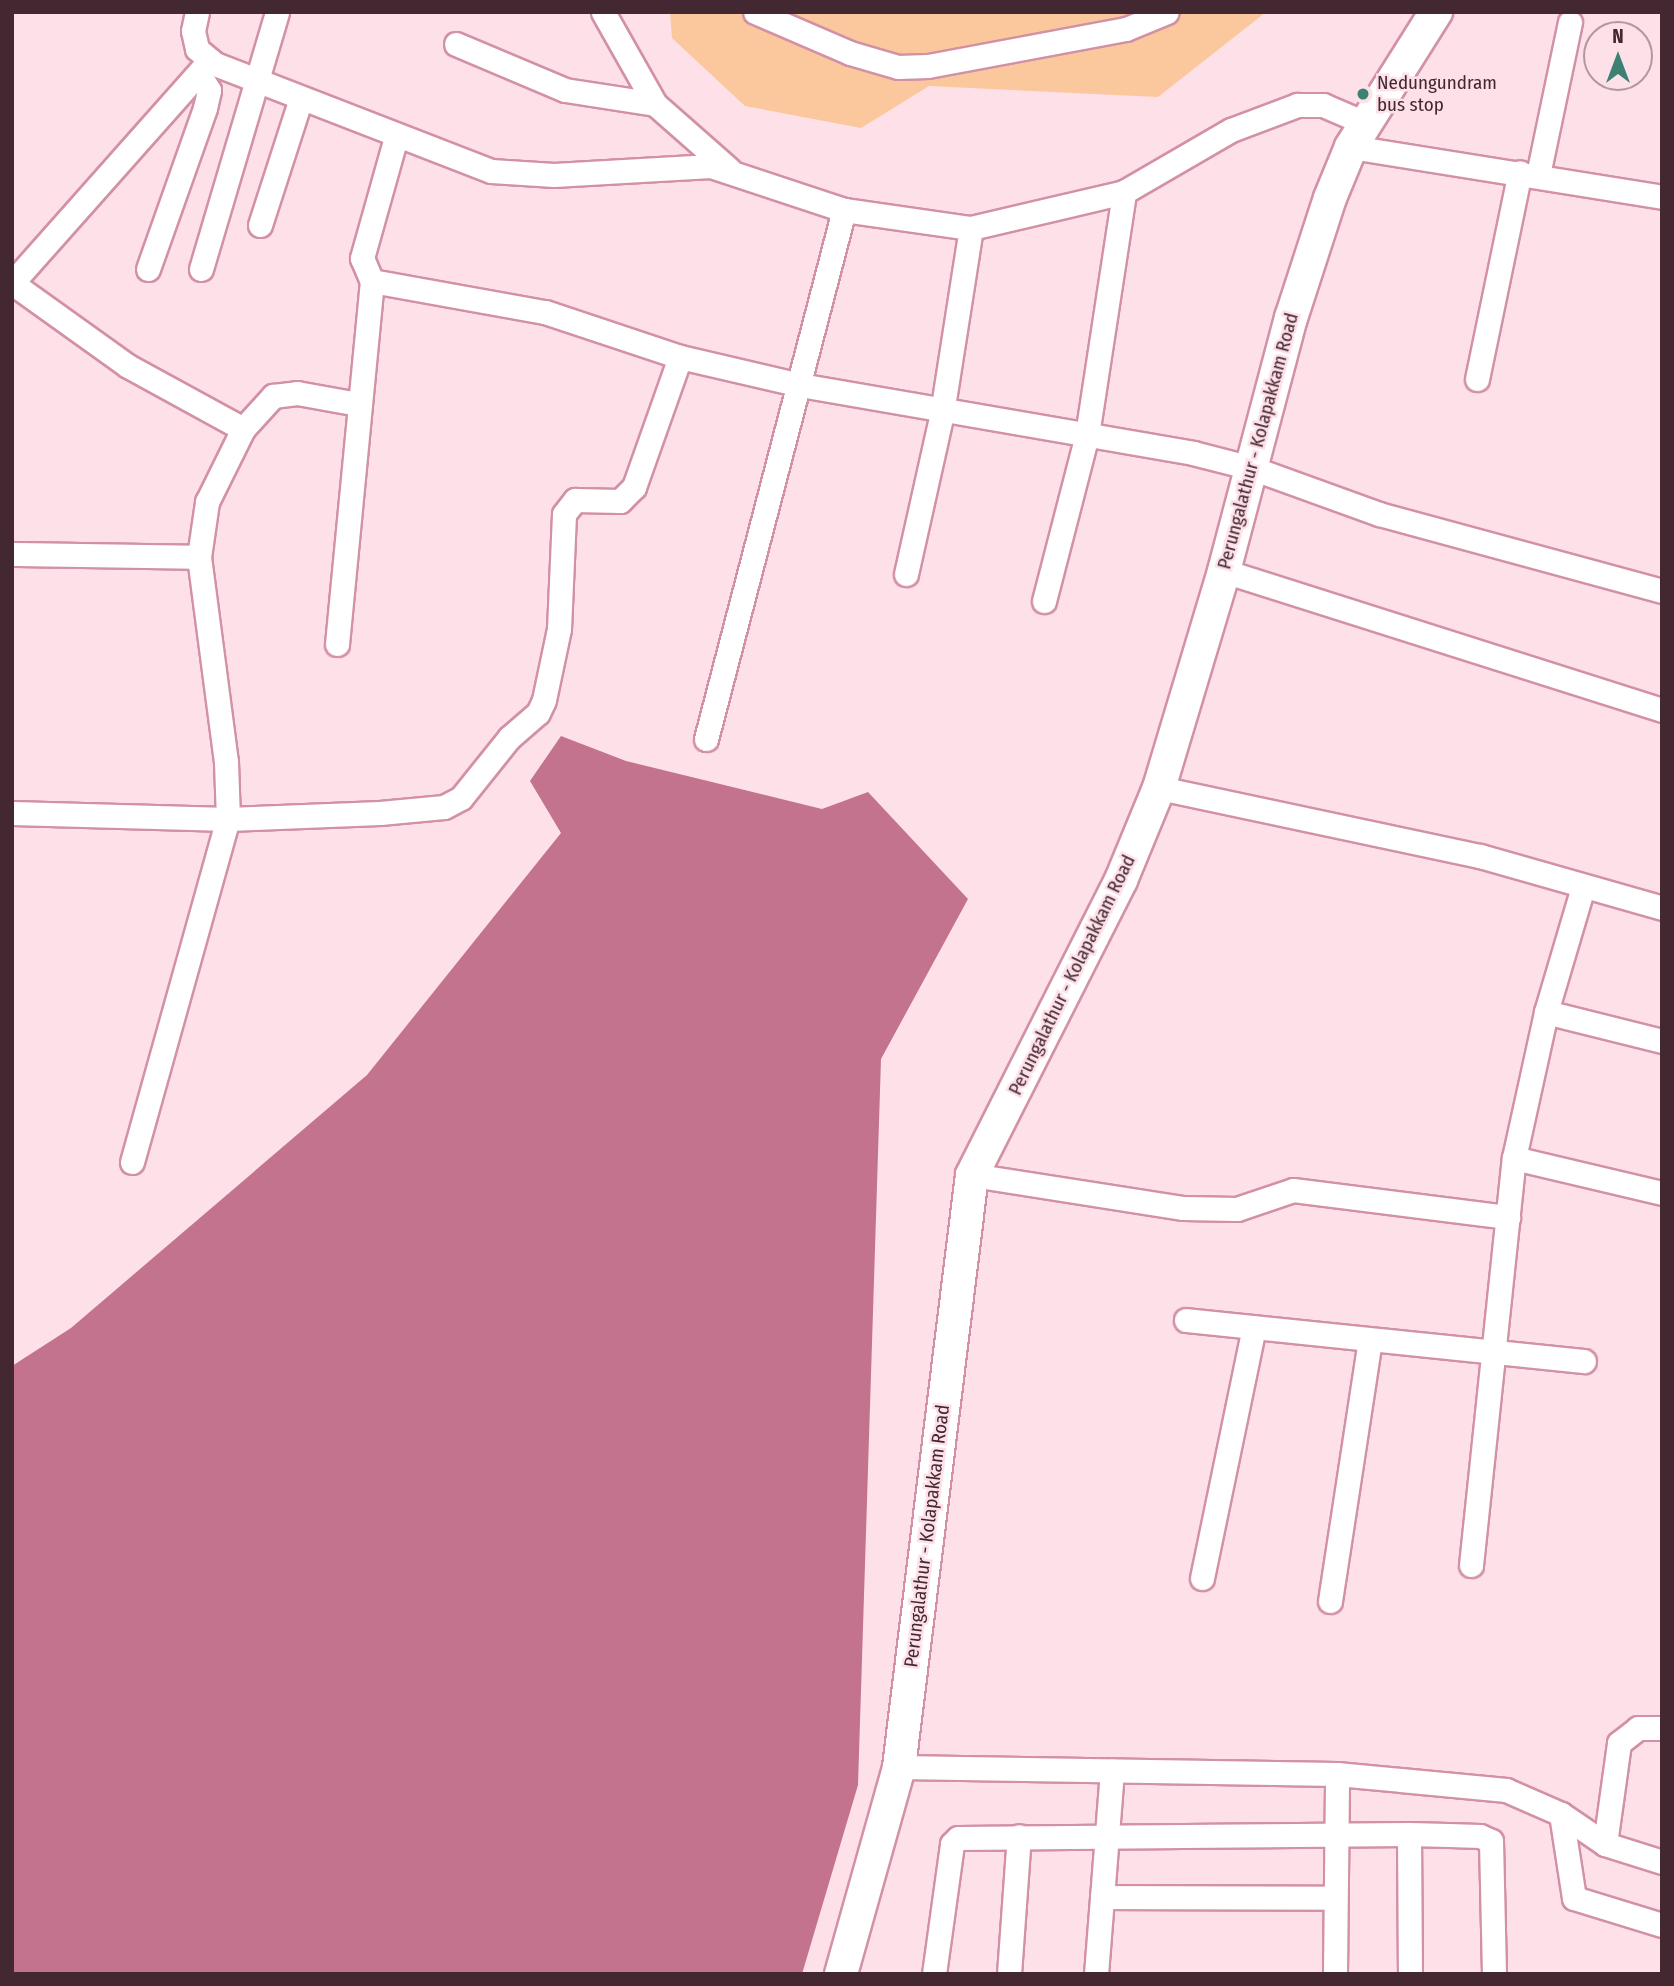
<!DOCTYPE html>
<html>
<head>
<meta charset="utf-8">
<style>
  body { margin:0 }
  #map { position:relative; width:1674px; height:1986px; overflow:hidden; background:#fde0e8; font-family:"Fira Sans Condensed",sans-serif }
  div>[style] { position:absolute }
  .green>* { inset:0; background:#fbc79d }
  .water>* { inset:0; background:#c3738d }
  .roads { filter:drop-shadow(2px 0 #d291a5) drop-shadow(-2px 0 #d291a5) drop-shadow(0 2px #d291a5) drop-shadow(0 -2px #d291a5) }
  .street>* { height:23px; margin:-11.5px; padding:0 11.5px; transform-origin:11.5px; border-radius:11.5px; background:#fff }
  .secondary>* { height:32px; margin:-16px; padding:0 16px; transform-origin:16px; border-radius:16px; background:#fff }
  .dots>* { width:19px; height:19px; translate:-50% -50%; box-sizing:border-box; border:4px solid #fde0e8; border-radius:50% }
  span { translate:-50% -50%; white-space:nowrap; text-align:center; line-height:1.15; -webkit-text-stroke:5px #fde0e8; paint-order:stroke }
  .poi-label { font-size:19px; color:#432831 }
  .left { translate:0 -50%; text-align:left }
  .street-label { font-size:19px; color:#432831 }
  .frame { position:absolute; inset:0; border:14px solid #432831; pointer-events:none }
  .north { position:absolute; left:1583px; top:21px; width:70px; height:70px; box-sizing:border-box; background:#fde0e8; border:2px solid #b3969f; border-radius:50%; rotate:0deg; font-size:19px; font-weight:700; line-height:28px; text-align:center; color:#432831 }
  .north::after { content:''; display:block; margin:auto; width:24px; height:32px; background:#3d8174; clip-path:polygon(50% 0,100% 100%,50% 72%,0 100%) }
</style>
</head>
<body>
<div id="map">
  <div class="green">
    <div style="clip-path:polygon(670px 12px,1266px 12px,1158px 97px,929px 86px,861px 128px,745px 106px,672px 38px)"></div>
  </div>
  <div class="water">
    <div style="clip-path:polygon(561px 736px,626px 761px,822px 809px,868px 792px,968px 899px,881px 1059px,858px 1785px,802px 1974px,12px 1974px,12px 1366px,71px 1328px,367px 1075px,561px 833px,530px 781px)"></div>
  </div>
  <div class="roads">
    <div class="street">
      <div style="left:197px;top:12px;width:19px;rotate:102deg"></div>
      <div style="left:193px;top:31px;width:18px;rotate:77deg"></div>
      <div style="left:197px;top:49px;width:23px;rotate:40deg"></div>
      <div style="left:215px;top:64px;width:296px;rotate:21.2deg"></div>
      <div style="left:491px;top:171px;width:63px;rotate:3.6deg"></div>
      <div style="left:554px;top:175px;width:157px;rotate:-3.3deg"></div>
      <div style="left:711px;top:166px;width:140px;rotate:18.3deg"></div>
      <div style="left:844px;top:210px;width:128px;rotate:8.1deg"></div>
      <div style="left:971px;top:228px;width:157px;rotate:-13.2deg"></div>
      <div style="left:1124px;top:192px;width:124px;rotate:-30.1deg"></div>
      <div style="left:1231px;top:130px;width:71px;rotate:-20.7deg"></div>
      <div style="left:1297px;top:105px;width:26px"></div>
      <div style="left:1323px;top:105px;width:48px;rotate:23.4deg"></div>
      <div style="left:603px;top:12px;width:106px;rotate:60.5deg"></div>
      <div style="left:755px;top:12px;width:103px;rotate:23.3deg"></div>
      <div style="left:850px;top:53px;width:50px;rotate:16.3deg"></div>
      <div style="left:898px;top:67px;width:30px;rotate:-2deg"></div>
      <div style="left:928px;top:66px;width:201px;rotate:-10.6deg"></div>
      <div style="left:1126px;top:29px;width:44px;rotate:-22.5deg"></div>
      <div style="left:456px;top:44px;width:118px;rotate:22.9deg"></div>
      <div style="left:565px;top:90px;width:91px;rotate:8.8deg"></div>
      <div style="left:655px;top:104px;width:98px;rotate:41.3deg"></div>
      <div style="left:210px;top:60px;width:298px;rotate:131.6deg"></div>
      <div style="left:12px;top:283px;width:143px;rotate:35.6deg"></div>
      <div style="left:128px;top:366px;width:131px;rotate:28.7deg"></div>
      <div style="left:396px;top:137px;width:126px;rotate:105.7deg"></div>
      <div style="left:362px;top:258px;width:25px;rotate:67deg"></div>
      <div style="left:372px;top:281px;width:176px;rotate:10.2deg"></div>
      <div style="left:545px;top:312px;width:142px;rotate:18.4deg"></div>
      <div style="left:680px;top:357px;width:123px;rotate:13.1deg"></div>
      <div style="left:800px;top:385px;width:399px;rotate:9.8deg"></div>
      <div style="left:1193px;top:453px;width:61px;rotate:14.3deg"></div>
      <div style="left:1252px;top:468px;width:135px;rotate:19.9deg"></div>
      <div style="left:1379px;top:514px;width:293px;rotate:15.2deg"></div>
      <div style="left:1351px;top:147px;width:315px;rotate:9.1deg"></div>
      <div style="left:1538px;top:175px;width:156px;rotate:-78.2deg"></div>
      <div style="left:260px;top:225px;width:133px;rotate:-72.1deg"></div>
      <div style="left:148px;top:269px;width:171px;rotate:-70.5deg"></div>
      <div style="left:205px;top:108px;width:18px;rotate:-77deg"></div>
      <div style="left:209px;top:90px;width:19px;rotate:-122deg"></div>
      <div style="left:201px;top:269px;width:268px;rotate:-73.5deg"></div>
      <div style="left:1477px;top:379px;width:211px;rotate:-78.3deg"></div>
      <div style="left:12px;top:554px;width:187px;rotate:0.9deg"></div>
      <div style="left:1224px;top:571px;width:460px;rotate:17.6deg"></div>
      <div style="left:906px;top:574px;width:165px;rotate:-77.4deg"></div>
      <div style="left:942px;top:413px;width:187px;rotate:-81.1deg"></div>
      <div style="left:1044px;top:601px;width:171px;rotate:-75.5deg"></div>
      <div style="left:1087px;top:435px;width:246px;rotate:-81.3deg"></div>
      <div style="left:337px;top:644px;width:365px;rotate:-84.5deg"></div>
      <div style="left:706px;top:739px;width:547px;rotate:-75.38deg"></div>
      <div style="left:1159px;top:788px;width:328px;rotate:12deg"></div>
      <div style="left:1480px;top:856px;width:189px;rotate:15.9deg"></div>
      <div style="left:12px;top:813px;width:216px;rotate:1.6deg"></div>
      <div style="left:228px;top:819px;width:152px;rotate:-2.3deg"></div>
      <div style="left:380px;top:813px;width:64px;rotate:-5.4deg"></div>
      <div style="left:444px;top:807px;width:19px;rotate:-28deg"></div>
      <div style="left:461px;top:798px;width:77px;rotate:-51.3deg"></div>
      <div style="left:509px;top:738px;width:38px;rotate:-41deg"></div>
      <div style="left:538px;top:713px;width:14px;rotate:-65deg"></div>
      <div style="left:544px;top:700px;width:73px;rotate:-78.1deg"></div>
      <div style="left:559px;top:629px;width:115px;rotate:-87.5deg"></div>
      <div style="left:564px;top:514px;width:18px;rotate:-52deg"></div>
      <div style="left:575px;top:500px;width:45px;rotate:1.3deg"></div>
      <div style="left:620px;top:501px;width:20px;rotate:-45deg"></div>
      <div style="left:634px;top:487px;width:138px;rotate:-70.5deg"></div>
      <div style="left:1546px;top:1012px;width:120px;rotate:14deg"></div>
      <div style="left:1514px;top:1158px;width:152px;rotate:13.3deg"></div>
      <div style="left:132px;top:1162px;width:356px;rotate:-74.4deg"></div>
      <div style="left:228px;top:819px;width:57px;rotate:-92deg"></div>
      <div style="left:226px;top:762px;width:207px;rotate:-97.5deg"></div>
      <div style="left:199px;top:557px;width:56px;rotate:-81.7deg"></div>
      <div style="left:207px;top:502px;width:81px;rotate:-63.7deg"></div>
      <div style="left:243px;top:429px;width:45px;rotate:-47.7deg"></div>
      <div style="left:273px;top:396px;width:24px;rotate:-7deg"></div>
      <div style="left:297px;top:393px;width:62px;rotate:10.2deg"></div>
      <div style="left:972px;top:1175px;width:214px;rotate:8.9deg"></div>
      <div style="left:1183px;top:1208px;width:54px;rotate:1.1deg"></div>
      <div style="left:1237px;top:1209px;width:59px;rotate:-18.7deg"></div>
      <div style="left:1293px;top:1190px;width:217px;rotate:7.2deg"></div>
      <div style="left:1186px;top:1320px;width:400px;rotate:5.9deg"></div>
      <div style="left:1471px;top:1565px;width:409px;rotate:-84deg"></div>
      <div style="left:1514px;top:1158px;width:149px;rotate:-77.6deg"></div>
      <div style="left:1546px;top:1012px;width:130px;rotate:-73.5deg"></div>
      <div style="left:1202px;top:1578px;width:256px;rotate:-78.3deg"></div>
      <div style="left:1330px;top:1601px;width:264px;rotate:-81.3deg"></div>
      <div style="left:899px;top:1767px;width:438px;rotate:0.9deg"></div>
      <div style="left:1337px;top:1774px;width:170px;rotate:5.4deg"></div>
      <div style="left:1506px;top:1790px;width:60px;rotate:23.6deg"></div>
      <div style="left:1561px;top:1814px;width:53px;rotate:34.3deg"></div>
      <div style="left:1605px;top:1844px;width:60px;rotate:17.5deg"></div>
      <div style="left:1561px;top:1814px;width:85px;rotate:81.2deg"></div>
      <div style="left:1574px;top:1898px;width:92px;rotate:17.1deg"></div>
      <div style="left:1409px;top:1834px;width:140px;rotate:89.6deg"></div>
      <div style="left:1605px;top:1844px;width:102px;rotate:-82.1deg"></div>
      <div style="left:1619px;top:1743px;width:24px;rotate:-38deg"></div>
      <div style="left:1638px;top:1728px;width:24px"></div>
      <div style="left:1102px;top:1897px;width:233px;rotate:0.2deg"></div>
      <div style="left:934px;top:1974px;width:131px;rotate:-82.1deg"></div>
      <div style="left:952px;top:1844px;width:8px;rotate:-45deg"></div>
      <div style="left:958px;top:1838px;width:451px;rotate:-0.5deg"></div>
      <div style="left:1409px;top:1834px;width:71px;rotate:1.6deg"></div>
      <div style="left:1480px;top:1836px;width:12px;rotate:24deg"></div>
      <div style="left:1491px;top:1841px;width:133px;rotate:88.7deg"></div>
      <div style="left:1009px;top:1974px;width:138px;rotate:-85.9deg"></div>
      <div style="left:1096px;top:1974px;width:204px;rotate:-85.5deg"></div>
      <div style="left:1335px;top:1974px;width:200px;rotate:-89.4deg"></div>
    </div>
    <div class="secondary">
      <div style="left:841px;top:1974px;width:215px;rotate:-74.3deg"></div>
      <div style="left:899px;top:1767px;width:596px;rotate:-82.97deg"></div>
      <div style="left:972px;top:1175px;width:330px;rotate:-63.2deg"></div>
      <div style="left:1121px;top:880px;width:100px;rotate:-67.6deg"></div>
      <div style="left:1159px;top:788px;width:227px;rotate:-73.3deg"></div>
      <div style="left:1224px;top:571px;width:262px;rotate:-75.2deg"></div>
      <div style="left:1291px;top:318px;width:126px;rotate:-72deg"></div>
      <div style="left:1330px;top:198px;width:55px;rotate:-67.6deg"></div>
      <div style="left:1351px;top:147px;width:160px;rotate:-57.8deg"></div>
    </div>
  </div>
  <div class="dots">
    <div style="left:1363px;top:94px;background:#3d8174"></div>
  </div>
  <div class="poi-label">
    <span class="left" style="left:1377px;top:94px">Nedungundram<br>bus stop</span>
  </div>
  <div class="street-label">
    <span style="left:1258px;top:441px;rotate:-75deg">Perungalathur - Kolapakkam Road</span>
    <span style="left:1072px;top:975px;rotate:-64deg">Perungalathur - Kolapakkam Road</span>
    <span style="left:927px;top:1536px;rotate:-83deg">Perungalathur - Kolapakkam Road</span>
  </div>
  <div class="frame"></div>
  <div class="north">N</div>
</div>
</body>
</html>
